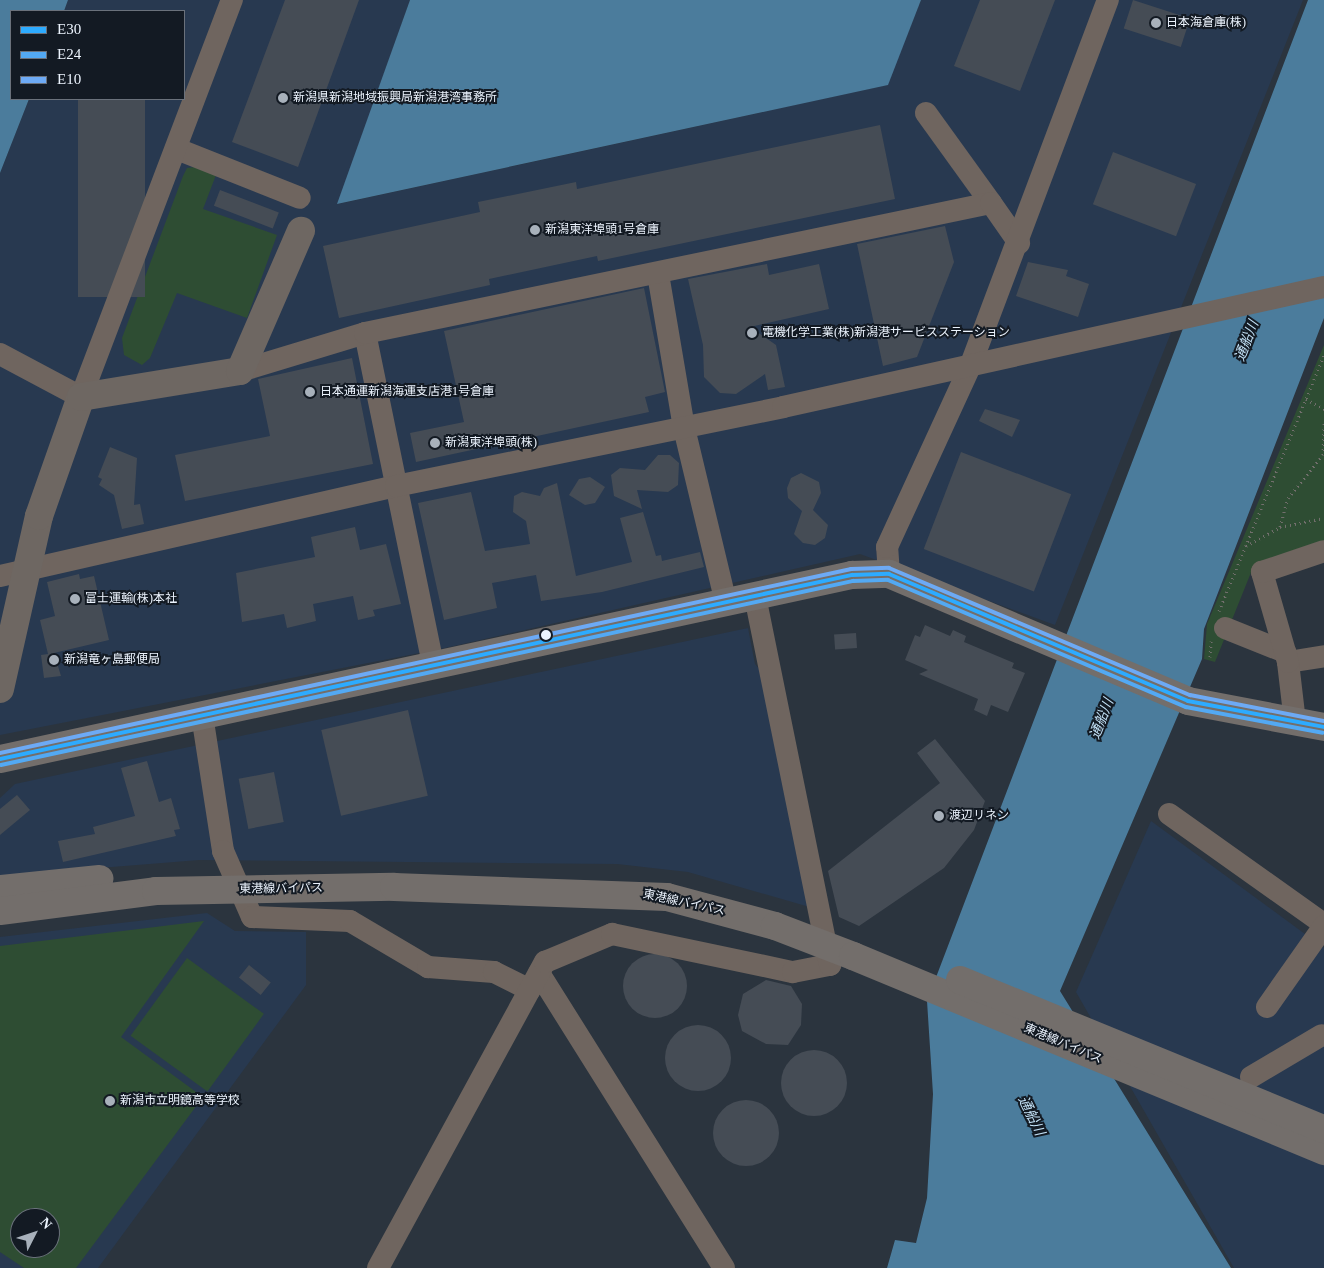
<!DOCTYPE html>
<html>
<head>
<meta charset="utf-8">
<style>
  body { margin:0 }
  #map { position:relative; width:1324px; height:1268px; overflow:hidden; background:#2b343e; font-family:"Times New Roman","Noto Sans JP",serif }
  div>[style] { position:absolute }
  .built>* { inset:0; background:#283950 }
  .green>* { inset:0; background:#2e4d33; transform-origin:0 0 }
  .water>* { inset:0; background:#4b7c9c }
  .building>* { inset:0; background:#454c55; transform-origin:0 0 }
  .round { border-radius:50% }
  .path>* { height:3px; margin-top:-1.5px; transform-origin:0; background:repeating-linear-gradient(90deg,#726f6d 0 1px,transparent 0 5px) }
  .minor>* { height:22px; margin:-11px; padding:0 11px; transform-origin:11px; border-radius:11px; background:#6f655f }
  .major>* { height:28px; margin:-14px; padding:0 14px; transform-origin:14px; border-radius:14px; background:#6e6762 }
  .highway>* { height:28px; margin:-14px; padding:0 14px; transform-origin:14px; border-radius:14px; background:#736e6b }
  .highway-bridge>* { height:28px; margin:-14px; padding:0 14px; transform-origin:14px; border-radius:14px; background:#736e6b }
  .bus-1>* { height:4px; margin:-2px; padding:0 2px; transform-origin:2px; border-radius:2px; background:#2dabff }
  .bus-2>* { height:4px; margin:-2px; padding:0 2px; transform-origin:2px; border-radius:2px; background:#53a9f3 }
  .bus-3>* { height:4px; margin:-2px; padding:0 2px; transform-origin:2px; border-radius:2px; background:#6daaf5 }
  .dots>* { width:14px; height:14px; translate:-50% -50%; box-sizing:border-box; border:2px solid #131a23; border-radius:50% }
  span { translate:-50% -50%; white-space:nowrap; text-align:center; line-height:1.15; -webkit-text-stroke:4px #131a23; paint-order:stroke }
  .poi-label { font-size:12px; color:#ecf4fe }
  .left { translate:0 -50%; text-align:left }
  .street-label { font-size:12px; color:#ecf4fe }
  .water-label { font-size:14px; color:#c1dff4; font-style:italic }
  .legend { position:absolute; left:10px; top:10px; width:175px; height:90px; box-sizing:border-box; background:#131a23; border:1px solid #6a717b; margin:0; padding:6px 9px; list-style:none; font-size:15px; color:#ecf4fe }
  .legend li { display:flex; align-items:center; gap:10px; height:25px }
  .legend b { width:25px; border:1px solid #6a717b }
  .north { position:absolute; left:10px; top:1208px; width:50px; height:50px; box-sizing:border-box; background:#131a23; border:1px solid #6a717b; border-radius:50%; rotate:49deg; font-size:14px; font-weight:700; line-height:20px; text-align:center; color:#ecf4fe }
  .north::after { content:''; display:block; margin:auto; width:18px; height:22px; background:#a8b1bb; clip-path:polygon(50% 0,100% 100%,50% 72%,0 100%) }
</style>
</head>
<body>
<div id="map">
  <div class="built">
    <div style="clip-path:polygon(68px 0,410px 0,338px 204px,887px 85px,921px 0,1303px 0,1055px 625px,860px 554px,445px 648px,0 735px,0 173px,29px 99px,184px 99px,184px 11px,64px 11px)"></div>
    <div style="clip-path:polygon(748px 628px,755px 664px,767px 678px,813px 908px,688px 872px,617px 864px,199px 860px,0 876px,0 798px,15px 784px)"></div>
    <div style="clip-path:polygon(1151px 821px,1324px 948px,1324px 1268px,1234px 1268px,1076px 992px)"></div>
    <div style="clip-path:polygon(evenodd,207px 913px,235px 931px,306px 932px,306px 985px,98px 1268px,0 1268px,0 937px,207px 913px,20px 1218px,50px 1218px,50px 1248px,20px 1248px,20px 1218px)"></div>
  </div>
  <div class="green">
    <div style="clip-path:polygon(195px 167px,216px 175px,203px 209px,277px 235px,247px 318px,177px 293px,150px 358px,142px 365px,124px 355px,122px 338px,183px 176px,187px 168px)"></div>
    <div style="clip-path:polygon(1324px 345px,1324px 543px,1252px 570px,1215px 662px,1204px 659px,1207px 624px)"></div>
    <div style="clip-path:polygon(evenodd,204px 921px,121px 1037px,203px 1097px,76px 1268px,24px 1268px,0 1252px,0 946px,204px 921px,20px 1218px,50px 1218px,50px 1248px,20px 1248px,20px 1218px)"></div>
    <div style="left:187px;top:958px;width:95px;height:96px;rotate:36deg"></div>
  </div>
  <div class="water">
    <div style="clip-path:polygon(0 0,68px 0,64px 11px,11px 11px,11px 99px,29px 99px,0 173px)"></div>
    <div style="clip-path:polygon(410px 0,921px 0,888px 85px,337px 204px)"></div>
    <div style="clip-path:polygon(1308px 0,1324px 0,1324px 318px,1204px 629px,1202px 659px,1060px 991px,1231px 1268px,887px 1268px,895px 1240px,916px 1243px,927px 1198px,933px 1094px,927px 1001px)"></div>
  </div>
  <div class="building">
    <div style="clip-path:polygon(285px 0,359px 0,298px 167px,232px 142px)"></div>
    <div style="clip-path:polygon(980px 0,1055px 0,1020px 91px,954px 66px)"></div>
    <div style="left:1133px;top:0;width:60px;height:30px;rotate:18deg"></div>
    <div style="left:78px;top:99px;width:67px;height:198px"></div>
    <div style="clip-path:polygon(880px 125px,895px 199px,598px 261px,597px 256px,489px 279px,490px 285px,339px 318px,323px 246px,480px 212px,478px 202px,576px 182px,577px 189px)"></div>
    <div style="left:1113px;top:152px;width:89px;height:56px;rotate:21deg"></div>
    <div style="left:220px;top:190px;width:63px;height:17px;rotate:21deg"></div>
    <div style="clip-path:polygon(945px 226px,954px 262px,917px 357px,883px 366px,857px 244px)"></div>
    <div style="clip-path:polygon(1028px 262px,1068px 270px,1066px 276px,1089px 284px,1078px 317px,1016px 296px)"></div>
    <div style="clip-path:polygon(767px 264px,769px 275px,819px 264px,829px 309px,750px 327px,776px 345px,785px 387px,768px 390px,765px 374px,736px 394px,720px 393px,704px 377px,703px 345px,688px 279px)"></div>
    <div style="clip-path:polygon(644px 288px,665px 392px,645px 397px,649px 412px,416px 462px,410px 433px,464px 422px,444px 331px)"></div>
    <div style="clip-path:polygon(352px 358px,373px 464px,185px 501px,175px 455px,270px 436px,258px 379px)"></div>
    <div style="clip-path:polygon(985px 409px,1020px 420px,1012px 437px,979px 421px)"></div>
    <div style="clip-path:polygon(110px 447px,137px 458px,134px 505px,140px 504px,144px 524px,122px 529px,114px 495px,99px 485px,102px 479px,98px 477px)"></div>
    <div style="left:961px;top:452px;width:118px;height:104px;rotate:21deg"></div>
    <div style="clip-path:polygon(658px 455px,670px 455px,679px 463px,678px 485px,668px 492px,637px 490px,642px 509px,614px 496px,611px 475px,620px 468px,645px 470px)"></div>
    <div style="clip-path:polygon(801px 473px,819px 482px,821px 493px,813px 510px,828px 525px,825px 538px,815px 545px,803px 543px,794px 534px,802px 511px,788px 498px,787px 488px,791px 478px)"></div>
    <div style="clip-path:polygon(590px 477px,605px 487px,595px 503px,585px 505px,569px 495px,579px 479px)"></div>
    <div style="clip-path:polygon(557px 483px,576px 576px,632px 562px,620px 518px,643px 512px,656px 556px,661px 555px,662px 561px,700px 552px,704px 567px,602px 592px,541px 601px,536px 575px,492px 583px,497px 608px,444px 620px,418px 503px,471px 492px,485px 551px,530px 544px,526px 521px,513px 512px,514px 496px,522px 492px,540px 496px,544px 488px)"></div>
    <div style="clip-path:polygon(355px 527px,360px 550px,386px 544px,401px 604px,373px 610px,375px 616px,358px 620px,353px 596px,313px 604px,316px 621px,287px 628px,284px 614px,242px 622px,236px 573px,315px 557px,311px 537px)"></div>
    <div style="clip-path:polygon(79px 574px,80px 579px,94px 576px,109px 640px,54px 653px,61px 676px,44px 678px,41px 655px,48px 654px,40px 620px,55px 616px,47px 582px)"></div>
    <div style="clip-path:polygon(925px 625px,950px 636px,953px 630px,966px 636px,964px 642px,1014px 663px,1012px 668px,1025px 673px,1008px 712px,991px 705px,987px 716px,974px 710px,978px 699px,919px 674px,928px 670px,905px 660px,915px 635px,920px 637px)"></div>
    <div style="left:856px;top:633px;width:15px;height:22px;rotate:86deg"></div>
    <div style="left:408px;top:710px;width:88px;height:89px;rotate:77deg"></div>
    <div style="clip-path:polygon(935px 739px,985px 801px,974px 830px,944px 868px,859px 926px,839px 917px,828px 871px,940px 783px,917px 753px)"></div>
    <div style="clip-path:polygon(147px 761px,159px 802px,171px 798px,180px 829px,174px 830px,176px 836px,63px 862px,58px 841px,95px 834px,93px 827px,135px 816px,121px 768px)"></div>
    <div style="left:274px;top:772px;width:51px;height:36px;rotate:79deg"></div>
    <div style="clip-path:polygon(17px 795px,30px 810px,0 835px,0 809px)"></div>
    <div class="round" style="left:623px;top:954px;width:64px;height:64px"></div>
    <div style="left:249px;top:965px;width:28px;height:16px;rotate:39deg"></div>
    <div style="clip-path:polygon(766px 980px,791px 986px,802px 1004px,801px 1025px,788px 1045px,766px 1044px,742px 1031px,738px 1015px,743px 994px)"></div>
    <div class="round" style="left:665px;top:1025px;width:66px;height:66px"></div>
    <div class="round" style="left:781px;top:1050px;width:66px;height:66px"></div>
    <div class="round" style="left:713px;top:1100px;width:66px;height:66px"></div>
  </div>
  <div class="path">
    <div style="left:1306px;top:399px;width:21px;rotate:29deg"></div>
    <div style="left:1280px;top:527px;width:30px;rotate:-75deg"></div>
    <div style="left:1288px;top:498px;width:55px;rotate:-50.9deg"></div>
    <div style="left:1323px;top:455px;width:34px;rotate:-88deg"></div>
    <div style="left:1246px;top:546px;width:39px;rotate:-29deg"></div>
    <div style="left:1280px;top:527px;width:45px;rotate:-11.6deg"></div>
    <div style="left:1219px;top:611px;width:277px;rotate:-67.7deg"></div>
    <div style="left:1210px;top:657px;width:16px;rotate:-86deg"></div>
  </div>
  <div class="minor">
    <div style="left:926px;top:113px;width:111px;rotate:54.2deg"></div>
    <div style="left:177px;top:149px;width:132px;rotate:21.7deg"></div>
    <div style="left:658px;top:274px;width:156px;rotate:80.4deg"></div>
    <div style="left:684px;top:428px;width:180px;rotate:76.5deg"></div>
    <div style="left:365px;top:333px;width:337px;rotate:78.4deg"></div>
    <div style="left:0;top:354px;width:92px;rotate:28deg"></div>
    <div style="left:81px;top:397px;width:425px;rotate:-69.2deg"></div>
    <div style="left:240px;top:371px;width:131px;rotate:-16.9deg"></div>
    <div style="left:365px;top:333px;width:639px;rotate:-11.73deg"></div>
    <div style="left:991px;top:203px;width:49px;rotate:55deg"></div>
    <div style="left:889px;top:574px;width:27px;rotate:-94deg"></div>
    <div style="left:887px;top:547px;width:201px;rotate:-65.3deg"></div>
    <div style="left:971px;top:364px;width:389px;rotate:-69.4deg"></div>
    <div style="left:0;top:576px;width:406px;rotate:-12.8deg"></div>
    <div style="left:396px;top:486px;width:395px;rotate:-11.5deg"></div>
    <div style="left:783px;top:407px;width:554px;rotate:-12.51deg"></div>
    <div style="left:1225px;top:628px;width:65px;rotate:21.8deg"></div>
    <div style="left:1288px;top:662px;width:36px;rotate:-9deg"></div>
    <div style="left:202px;top:715px;width:138px;rotate:81.2deg"></div>
    <div style="left:223px;top:851px;width:72px;rotate:66.3deg"></div>
    <div style="left:252px;top:917px;width:98px;rotate:2.3deg"></div>
    <div style="left:350px;top:921px;width:91px;rotate:30.5deg"></div>
    <div style="left:428px;top:967px;width:66px;rotate:4.3deg"></div>
    <div style="left:494px;top:972px;width:40px;rotate:26.6deg"></div>
    <div style="left:1295px;top:722px;width:60px;rotate:-96.7deg"></div>
    <div style="left:1288px;top:662px;width:94px;rotate:-106.1deg"></div>
    <div style="left:1262px;top:572px;width:65px;rotate:-18.7deg"></div>
    <div style="left:1169px;top:814px;width:190px;rotate:35.4deg"></div>
    <div style="left:539px;top:973px;width:348px;rotate:57.9deg"></div>
    <div style="left:1267px;top:1007px;width:99px;rotate:-54.9deg"></div>
    <div style="left:1251px;top:1077px;width:82px;rotate:-30.6deg"></div>
    <div style="left:378px;top:1268px;width:349px;rotate:-61.4deg"></div>
    <div style="left:545px;top:962px;width:73px;rotate:-22.7deg"></div>
    <div style="left:612px;top:934px;width:185px;rotate:11.9deg"></div>
    <div style="left:793px;top:972px;width:38px;rotate:-11deg"></div>
    <div style="left:830px;top:965px;width:376px;rotate:-101.5deg"></div>
  </div>
  <div class="major">
    <div style="left:0;top:689px;width:177px;rotate:-77.3deg"></div>
    <div style="left:39px;top:516px;width:126px;rotate:-70.6deg"></div>
    <div style="left:81px;top:397px;width:161px;rotate:-9.3deg"></div>
    <div style="left:240px;top:371px;width:153px;rotate:-66.5deg"></div>
  </div>
  <div class="highway">
    <div style="left:0;top:759px;width:872px;rotate:-12.19deg"></div>
    <div style="left:852px;top:575px;width:37px;rotate:-2deg"></div>
    <div style="left:889px;top:574px;width:325px;rotate:23deg"></div>
    <div style="left:1188px;top:701px;width:138px;rotate:10.8deg"></div>
  </div>
  <div class="highway-bridge">
    <div style="left:0;top:889px;width:100px;rotate:-5.8deg"></div>
    <div style="left:0;top:911px;width:157px;rotate:-7.3deg"></div>
    <div style="left:156px;top:891px;width:238px;rotate:-1deg"></div>
    <div style="left:394px;top:887px;width:273px;rotate:2.1deg"></div>
    <div style="left:667px;top:897px;width:112px;rotate:15deg"></div>
    <div style="left:775px;top:926px;width:84px;rotate:21deg"></div>
    <div style="left:853px;top:956px;width:510px;rotate:22.49deg"></div>
    <div style="left:960px;top:980px;width:393px;rotate:22.3deg"></div>
  </div>
  <div class="bus-1">
    <div style="left:0;top:759px;width:872px;rotate:-12.19deg"></div>
    <div style="left:852px;top:575px;width:37px;rotate:-2deg"></div>
    <div style="left:889px;top:574px;width:325px;rotate:23deg"></div>
    <div style="left:1188px;top:701px;width:138px;rotate:10.8deg"></div>
  </div>
  <div class="bus-2">
    <div style="left:1px;top:765px;width:872px;rotate:-12.19deg"></div>
    <div style="left:853px;top:581px;width:35px;rotate:-2deg"></div>
    <div style="left:888px;top:580px;width:324px;rotate:23.1deg"></div>
    <div style="left:1186px;top:707px;width:139px;rotate:10.7deg"></div>
  </div>
  <div class="bus-3">
    <div style="left:0;top:753px;width:871px;rotate:-12.2deg"></div>
    <div style="left:851px;top:569px;width:38px;rotate:-2deg"></div>
    <div style="left:889px;top:568px;width:327px;rotate:22.9deg"></div>
    <div style="left:1190px;top:695px;width:136px;rotate:11deg"></div>
  </div>
  <div class="dots">
    <div style="left:1156px;top:23px;background:#a8b1bb"></div>
    <div style="left:283px;top:98px;background:#a8b1bb"></div>
    <div style="left:535px;top:230px;background:#a8b1bb"></div>
    <div style="left:752px;top:333px;background:#a8b1bb"></div>
    <div style="left:310px;top:392px;background:#a8b1bb"></div>
    <div style="left:435px;top:443px;background:#a8b1bb"></div>
    <div style="left:75px;top:599px;background:#a8b1bb"></div>
    <div style="left:546px;top:635px;background:#ecf4fe"></div>
    <div style="left:54px;top:660px;background:#a8b1bb"></div>
    <div style="left:939px;top:816px;background:#a8b1bb"></div>
    <div style="left:110px;top:1101px;background:#a8b1bb"></div>
  </div>
  <div class="poi-label">
    <span class="left" style="left:1166px;top:23px">日本海倉庫(株)</span>
    <span class="left" style="left:293px;top:98px">新潟県新潟地域振興局新潟港湾事務所</span>
    <span class="left" style="left:545px;top:230px">新潟東洋埠頭1号倉庫</span>
    <span class="left" style="left:762px;top:333px">電機化学工業(株)新潟港サービスステーション</span>
    <span class="left" style="left:320px;top:392px">日本通運新潟海運支店港1号倉庫</span>
    <span class="left" style="left:445px;top:443px">新潟東洋埠頭(株)</span>
    <span class="left" style="left:85px;top:599px">富士運輸(株)本社</span>
    <span class="left" style="left:64px;top:660px">新潟竜ヶ島郵便局</span>
    <span class="left" style="left:949px;top:816px">渡辺リネン</span>
    <span class="left" style="left:120px;top:1101px">新潟市立明鏡高等学校</span>
  </div>
  <div class="street-label">
    <span style="left:281px;top:889px;rotate:-1deg">東港線バイパス</span>
    <span style="left:684px;top:903px;rotate:12deg">東港線バイパス</span>
    <span style="left:1063px;top:1044px;rotate:23deg">東港線バイパス</span>
  </div>
  <div class="water-label">
    <span style="left:1247px;top:341px;rotate:-69deg">通船川</span>
    <span style="left:1102px;top:719px;rotate:-69deg">通船川</span>
    <span style="left:1031px;top:1116px;rotate:64deg">通船川</span>
  </div>
  <ul class="legend">
  <li><b style="height:6px;background:#2dabff"></b>E30</li>
  <li><b style="height:6px;background:#53a9f3"></b>E24</li>
  <li><b style="height:6px;background:#6daaf5"></b>E10</li>
  </ul>
  <div class="north">N</div>
</div>
</body>
</html>
